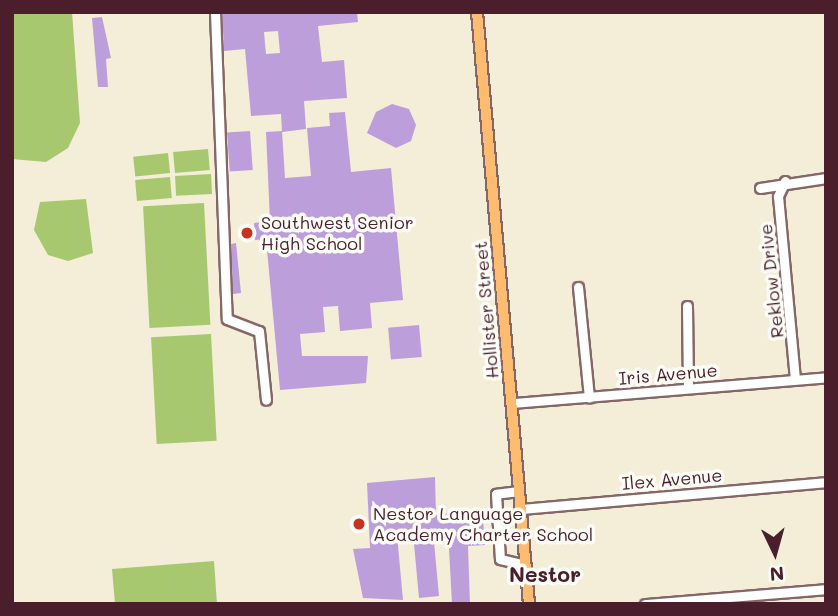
<!DOCTYPE html>
<html>
<head>
<meta charset="utf-8">
<style>
  body { margin:0 }
  #map { position:relative; width:838px; height:616px; overflow:hidden; background:#f4edd8; font-family:Mali,sans-serif }
  div>[style] { position:absolute }
  .green>* { inset:0; background:#a8c870; transform-origin:0 0 }
  .building>* { inset:0; background:#bc9edb; transform-origin:0 0 }
  .roads { filter:drop-shadow(2px 0 #866768) drop-shadow(-2px 0 #866768) drop-shadow(0 2px #866768) drop-shadow(0 -2px #866768) }
  .minor>* { height:9px; margin:-4.5px; padding:0 4.5px; transform-origin:4.5px; border-radius:4.5px; background:#fff }
  .major>* { height:10px; margin:-5px; padding:0 5px; transform-origin:5px; border-radius:5px; background:#fdbc6f }
  .dots>* { width:19px; height:19px; translate:-50% -50%; box-sizing:border-box; border:4px solid #fdfcf7; border-radius:50% }
  span { translate:-50% -50%; white-space:nowrap; text-align:center; line-height:1.15; -webkit-text-stroke:7px #fdfcf7; paint-order:stroke }
  .poi-label { font-size:18px; color:#4a1f2b }
  .left { translate:0 -50%; text-align:left }
  .street-label { font-size:18px; color:#4a1f2b }
  .quarter-label { font-size:21px; color:#4a1f2b; font-weight:700 }
  .frame { position:absolute; inset:0; border:14px solid #4a1f2b; pointer-events:none }
  .north { position:absolute; left:740px; top:518px; width:70px; height:70px; -webkit-text-stroke:5px #fdfcf7; paint-order:stroke; rotate:175deg; font-size:19px; font-weight:700; line-height:28px; text-align:center; color:#4a1f2b }
  .north::after { content:''; display:block; margin:auto; width:24px; height:32px; background:#4a1f2b; clip-path:polygon(50% 0,100% 100%,50% 72%,0 100%) }
</style>
</head>
<body>
<div id="map">
  <div class="green">
    <div style="clip-path:polygon(12px 12px,72px 12px,80px 123px,68px 148px,46px 162px,12px 159px)"></div>
    <div style="left:208px;top:149px;width:21px;height:35px;rotate:85deg"></div>
    <div style="left:168px;top:153px;width:20px;height:35px;rotate:84deg"></div>
    <div style="left:211px;top:174px;width:20px;height:36px;rotate:87deg"></div>
    <div style="left:170px;top:177px;width:21px;height:35px;rotate:85deg"></div>
    <div style="clip-path:polygon(86px 199px,93px 253px,68px 261px,48px 255px,34px 230px,40px 202px)"></div>
    <div style="left:204px;top:203px;width:122px;height:61px;rotate:87deg"></div>
    <div style="left:211px;top:334px;width:107px;height:60px;rotate:87deg"></div>
    <div style="clip-path:polygon(214px 561px,217px 604px,115px 604px,112px 569px)"></div>
  </div>
  <div class="building">
    <div style="clip-path:polygon(evenodd,222px 12px,357px 12px,358px 22px,318px 26px,322px 62px,344px 60px,347px 98px,304px 101px,306px 129px,282px 132px,281px 114px,251px 116px,245px 49px,224px 51px,222px 12px,278px 31px,280px 53px,266px 54px,264px 32px,278px 31px)"></div>
    <div style="clip-path:polygon(102px 17px,111px 58px,106px 59px,108px 87px,98px 87px,92px 18px)"></div>
    <div style="clip-path:polygon(392px 104px,409px 109px,416px 125px,411px 141px,396px 148px,367px 133px,376px 112px)"></div>
    <div style="clip-path:polygon(345px 112px,351px 172px,391px 168px,403px 300px,370px 303px,372px 328px,340px 331px,338px 306px,323px 307px,325px 332px,300px 334px,302px 356px,368px 356px,366px 383px,280px 390px,266px 239px,255px 240px,254px 223px,270px 221px,266px 132px,282px 131px,285px 178px,311px 176px,307px 128px,330px 126px,329px 113px)"></div>
    <div style="left:250px;top:131px;width:39px;height:23px;rotate:86deg"></div>
    <div style="clip-path:polygon(236px 243px,241px 293px,233px 294px,231px 244px)"></div>
    <div style="left:419px;top:325px;width:32px;height:31px;rotate:85deg"></div>
    <div style="clip-path:polygon(435px 477px,436px 515px,482px 508px,485px 545px,468px 546px,470px 604px,452px 604px,448px 530px,433px 531px,439px 596px,419px 598px,413px 533px,397px 535px,403px 600px,363px 598px,353px 549px,370px 548px,367px 483px)"></div>
  </div>
  <div class="roads">
    <div class="minor">
      <div style="left:215px;top:12px;width:307px;rotate:87.8deg"></div>
      <div style="left:227px;top:319px;width:34px;rotate:21deg"></div>
      <div style="left:259px;top:331px;width:69px;rotate:84.2deg"></div>
      <div style="left:785px;top:181px;width:17px;rotate:115deg"></div>
      <div style="left:778px;top:196px;width:184px;rotate:84.7deg"></div>
      <div style="left:760px;top:188px;width:67px;rotate:-8.6deg"></div>
      <div style="left:578px;top:287px;width:111px;rotate:84.3deg"></div>
      <div style="left:687px;top:306px;width:82px;rotate:89.3deg"></div>
      <div style="left:513px;top:403px;width:314px;rotate:-4.7deg"></div>
      <div style="left:519px;top:491px;width:23px;rotate:173deg"></div>
      <div style="left:496px;top:494px;width:65px;rotate:86.5deg"></div>
      <div style="left:500px;top:559px;width:26px;rotate:13deg"></div>
      <div style="left:520px;top:509px;width:307px;rotate:-5deg"></div>
      <div style="left:645px;top:604px;width:182px;rotate:-4.7deg"></div>
    </div>
    <div class="major">
      <div style="left:477px;top:12px;width:594px;rotate:84.98deg"></div>
    </div>
  </div>
  <div class="dots">
    <div style="left:247px;top:233px;background:#c8321e"></div>
    <div style="left:359px;top:524px;background:#c8321e"></div>
  </div>
  <div class="poi-label">
    <span class="left" style="left:261px;top:233px">Southwest Senior<br>High School</span>
    <span class="left" style="left:373px;top:524px">Nestor Language<br>Academy Charter School</span>
  </div>
  <div class="street-label">
    <span style="left:771px;top:281px;rotate:-96deg">Reklow Drive</span>
    <span style="left:486px;top:310px;rotate:-95deg">Hollister Street</span>
    <span style="left:668px;top:374px;rotate:-5deg">Iris Avenue</span>
    <span style="left:672px;top:479px;rotate:-5deg">Ilex Avenue</span>
  </div>
  <div class="quarter-label">
    <span style="left:545px;top:574px">Nestor</span>
  </div>
  <div class="frame"></div>
  <div class="north">N</div>
</div>
</body>
</html>
